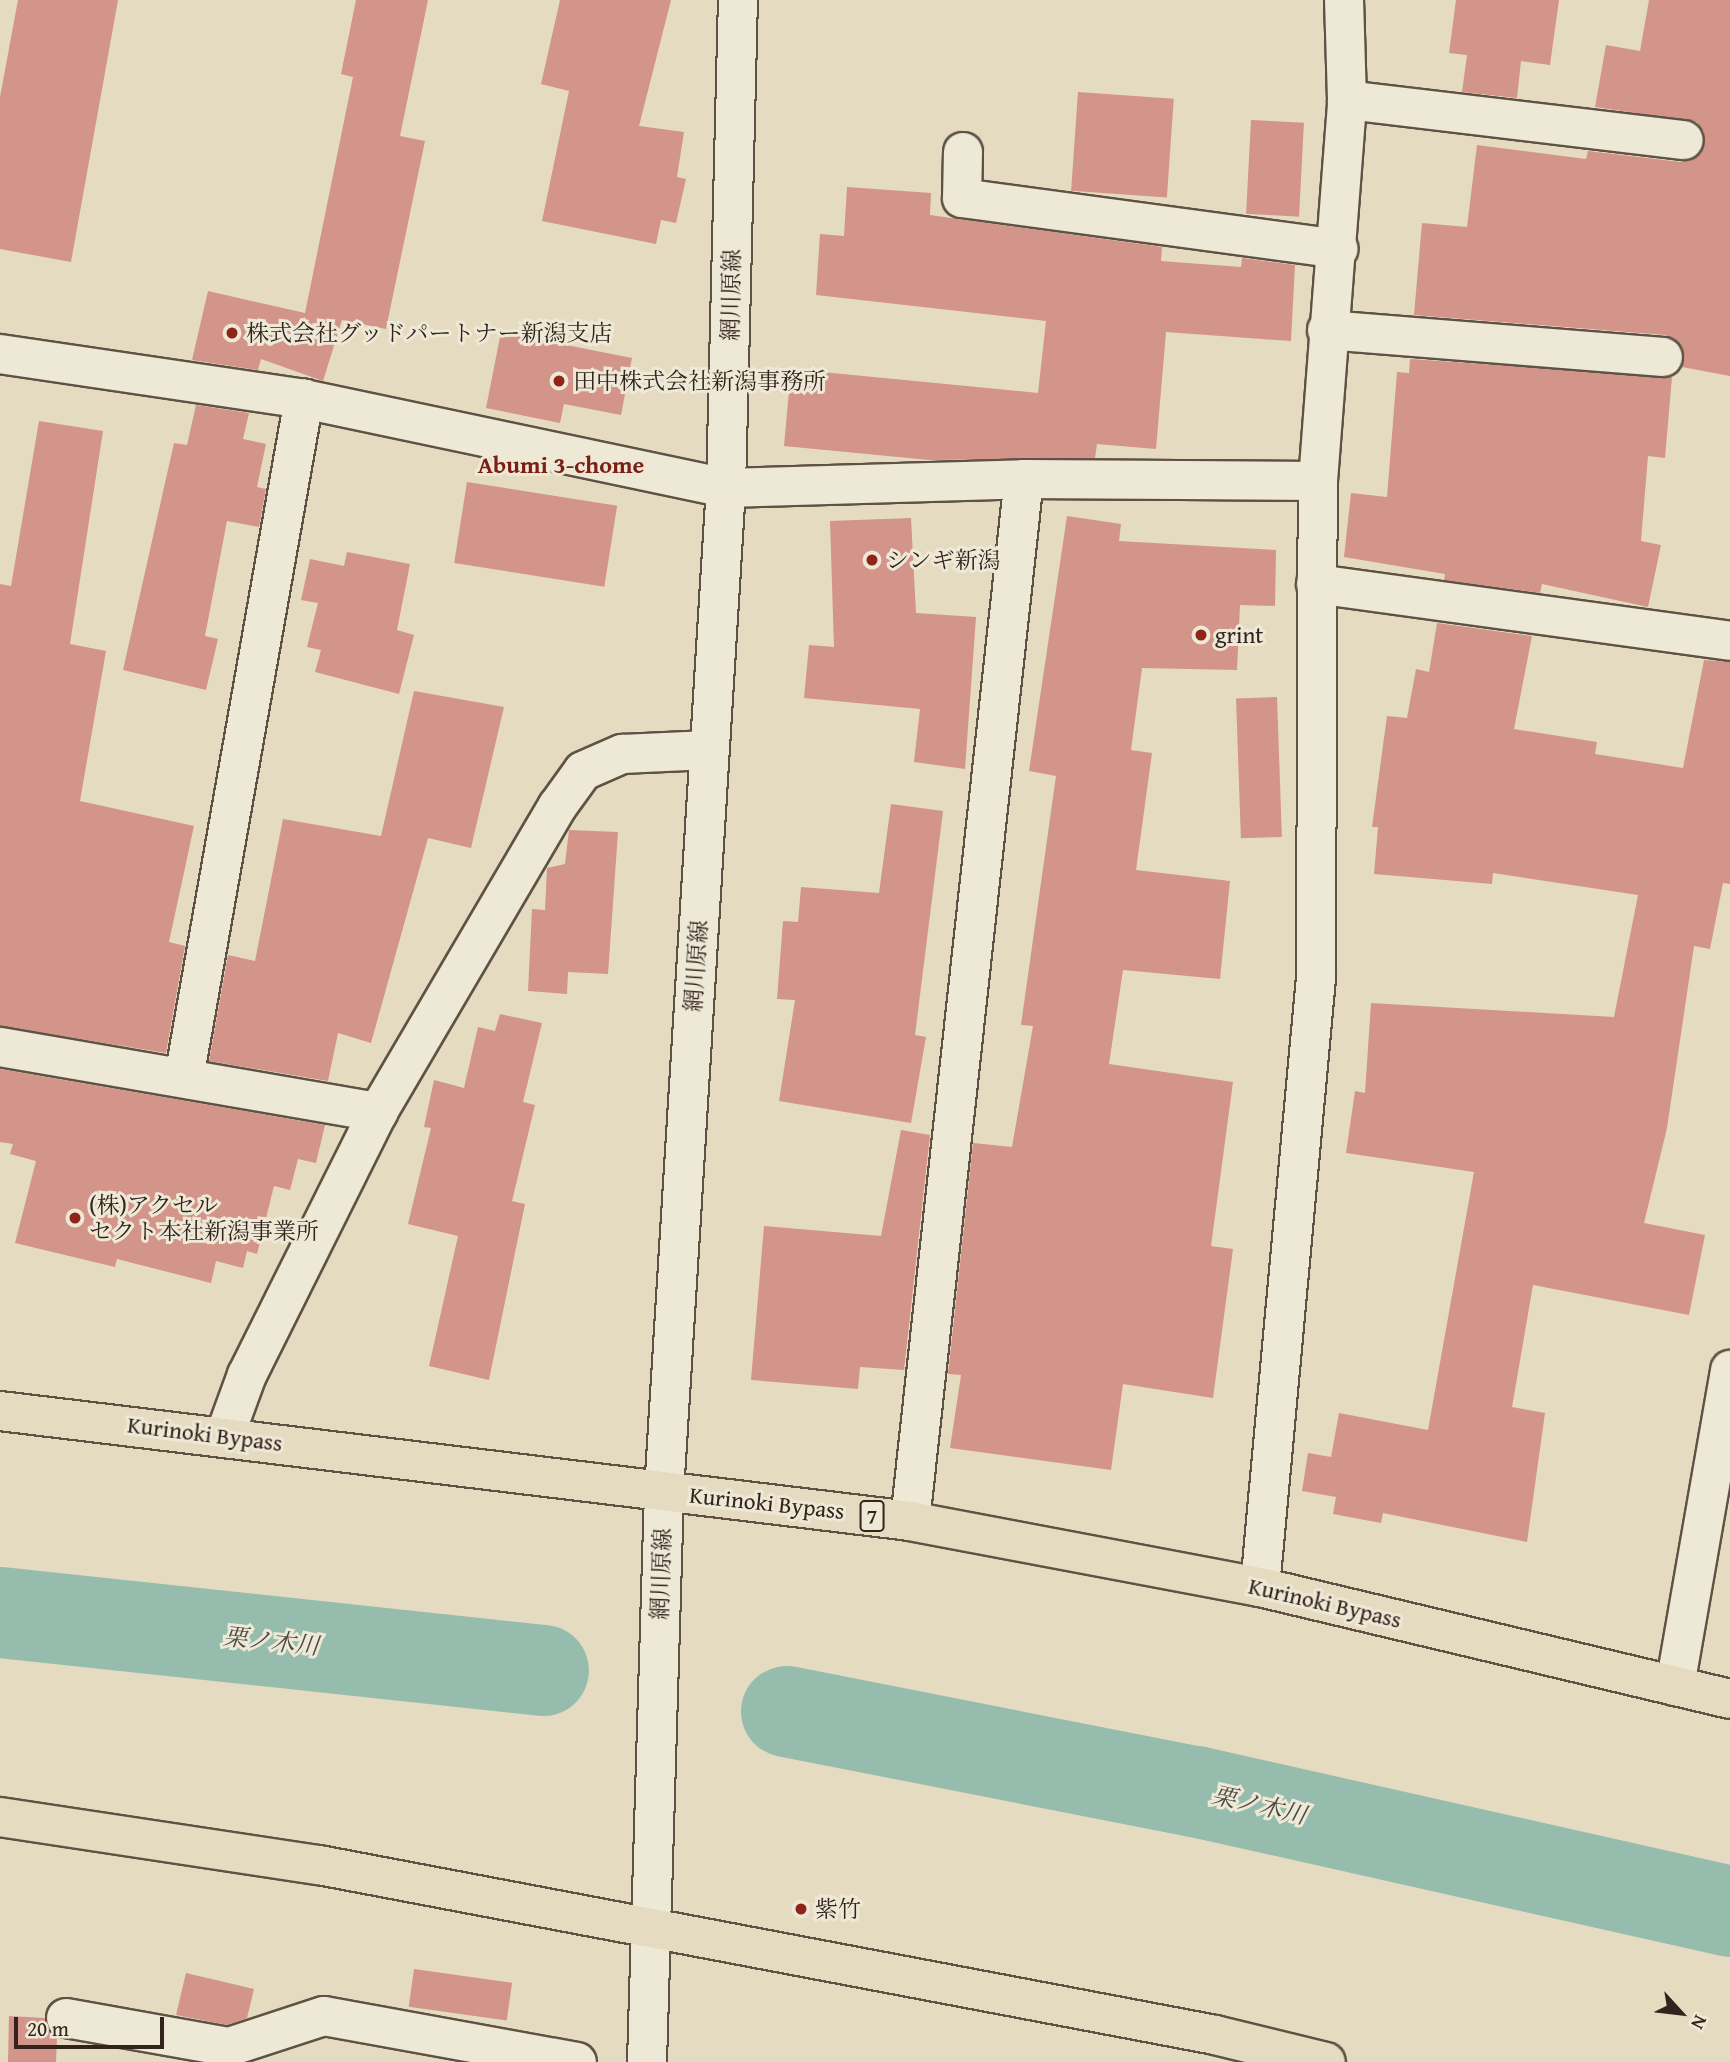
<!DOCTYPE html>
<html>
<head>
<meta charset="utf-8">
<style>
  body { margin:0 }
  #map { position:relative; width:1730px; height:2062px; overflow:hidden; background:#e5dbc1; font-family:"Gentium Book Plus","Noto Serif JP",serif }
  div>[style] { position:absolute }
  .river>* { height:91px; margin:-45.5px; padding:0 45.5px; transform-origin:45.5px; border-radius:45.5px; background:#96bcae }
  .building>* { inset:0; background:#d39489; transform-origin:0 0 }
  .roads { filter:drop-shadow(2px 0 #5f5245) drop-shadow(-2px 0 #5f5245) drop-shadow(0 2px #5f5245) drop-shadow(0 -2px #5f5245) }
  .minor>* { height:38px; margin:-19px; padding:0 19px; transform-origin:19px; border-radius:19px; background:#eee8d7 }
  .highway>* { height:38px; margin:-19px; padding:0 19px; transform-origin:19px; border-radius:19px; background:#e5dbc1 }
  .dots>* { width:19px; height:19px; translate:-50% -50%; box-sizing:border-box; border:4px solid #eee8d7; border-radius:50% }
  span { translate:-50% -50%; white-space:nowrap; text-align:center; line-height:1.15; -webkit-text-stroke:6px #eee8d7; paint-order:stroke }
  .shield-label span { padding:2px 5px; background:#eee8d7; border:2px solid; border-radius:5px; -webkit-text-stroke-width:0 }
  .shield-label { font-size:21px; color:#32241c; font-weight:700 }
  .street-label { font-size:23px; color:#32241c }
  .poi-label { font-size:23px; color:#32241c }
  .left { translate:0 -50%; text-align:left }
  .neighbourhood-label { font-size:24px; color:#7a1f14; font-weight:700 }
  .water-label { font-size:24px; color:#4b4a40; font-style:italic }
  .north { position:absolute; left:1646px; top:1978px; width:70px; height:70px; -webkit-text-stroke:5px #eee8d7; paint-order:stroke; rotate:117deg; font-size:19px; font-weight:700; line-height:28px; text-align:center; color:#32241c }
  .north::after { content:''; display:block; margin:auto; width:24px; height:32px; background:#32241c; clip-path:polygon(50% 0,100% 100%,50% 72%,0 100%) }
  .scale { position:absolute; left:14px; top:2017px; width:150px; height:32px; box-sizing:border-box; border:4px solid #32241c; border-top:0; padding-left:9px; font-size:21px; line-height:24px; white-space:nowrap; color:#32241c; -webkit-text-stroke:5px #eee8d7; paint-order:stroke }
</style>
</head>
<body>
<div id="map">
  <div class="river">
    <div style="left:0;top:1612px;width:546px;rotate:6.1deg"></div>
    <div style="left:786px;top:1711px;width:417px;rotate:11.1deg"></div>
    <div style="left:1195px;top:1791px;width:548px;rotate:12.64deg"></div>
  </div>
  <div class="building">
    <div style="clip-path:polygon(18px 0,118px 0,71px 262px,0 249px,0 97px)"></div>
    <div style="clip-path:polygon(356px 0,428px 0,400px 136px,425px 141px,386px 329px,342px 320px,323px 381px,261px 359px,258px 370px,192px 360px,208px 291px,305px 313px,353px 77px,341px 74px)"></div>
    <div style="clip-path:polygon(560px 0,671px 0,639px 126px,684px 132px,677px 177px,686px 179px,676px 223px,661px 220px,656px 244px,542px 221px,569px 91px,541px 84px)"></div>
    <div style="clip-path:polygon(1456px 0,1559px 0,1550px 65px,1521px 61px,1517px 98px,1462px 92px,1467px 55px,1449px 53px)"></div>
    <div style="clip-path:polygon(1649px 0,1730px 0,1730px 376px,1682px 367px,1682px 347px,1665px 335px,1414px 315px,1422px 223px,1467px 227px,1477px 145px,1586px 159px,1588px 151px,1681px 162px,1701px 154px,1704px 132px,1697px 122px,1595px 107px,1606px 45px,1640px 51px)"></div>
    <div style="left:1078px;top:92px;width:96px;height:99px;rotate:4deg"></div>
    <div style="left:1251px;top:120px;width:53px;height:94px;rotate:3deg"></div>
    <div style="clip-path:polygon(847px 187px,931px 193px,930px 215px,1162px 247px,1161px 261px,1241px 267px,1242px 258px,1295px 265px,1291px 341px,1166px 332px,1156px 449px,1097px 444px,1095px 458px,929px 460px,784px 446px,791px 369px,1038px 393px,1046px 321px,816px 295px,820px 234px,844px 236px)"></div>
    <div style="clip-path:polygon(501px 332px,632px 358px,621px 415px,564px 404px,560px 423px,486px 408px)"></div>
    <div style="clip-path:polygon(1410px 359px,1672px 377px,1665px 458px,1648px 456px,1641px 541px,1661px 545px,1648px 607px,1542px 584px,1540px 593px,1444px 580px,1445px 574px,1344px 557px,1351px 493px,1387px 497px,1397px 372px,1409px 373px)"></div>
    <div style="clip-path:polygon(196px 405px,249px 413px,243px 439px,266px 444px,257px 487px,266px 489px,259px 527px,227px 521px,205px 636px,218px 639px,206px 690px,123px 670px,174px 443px,187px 445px)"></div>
    <div style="clip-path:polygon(39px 421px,103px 431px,70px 644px,106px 651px,80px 801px,194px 826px,169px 942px,185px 946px,166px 1053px,0 1026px,0 584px,11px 586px)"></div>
    <div style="left:467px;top:482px;width:152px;height:82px;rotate:9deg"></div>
    <div style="clip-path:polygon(1067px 516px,1121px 524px,1119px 541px,1276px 550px,1275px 606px,1240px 605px,1237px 670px,1142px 668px,1131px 750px,1152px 753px,1136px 870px,1230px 881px,1220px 979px,1123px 970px,1109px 1064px,1233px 1082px,1211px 1246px,1233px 1249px,1213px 1398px,1123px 1384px,1111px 1470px,950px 1448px,961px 1375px,948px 1374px,973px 1143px,1012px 1147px,1033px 1026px,1021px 1025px,1056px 776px,1029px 771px)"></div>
    <div style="clip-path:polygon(911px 518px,916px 613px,976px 617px,965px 769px,914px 762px,920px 709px,804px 698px,809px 645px,834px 647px,830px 521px)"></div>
    <div style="clip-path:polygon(347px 552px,410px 564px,397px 630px,414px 635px,399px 694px,315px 672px,321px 650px,307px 647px,318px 603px,301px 600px,310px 559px,344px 566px)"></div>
    <div style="clip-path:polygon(1437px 623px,1532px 636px,1514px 729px,1597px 742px,1595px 754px,1683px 768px,1704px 660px,1730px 662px,1730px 884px,1723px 883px,1710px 949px,1694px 946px,1667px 1128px,1644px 1223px,1705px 1235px,1689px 1315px,1533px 1285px,1512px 1407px,1545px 1413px,1527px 1542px,1383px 1513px,1381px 1523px,1333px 1514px,1336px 1497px,1302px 1491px,1308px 1453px,1331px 1457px,1339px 1413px,1428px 1430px,1474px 1172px,1346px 1153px,1355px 1091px,1365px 1093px,1371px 1003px,1614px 1017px,1638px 895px,1493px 873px,1492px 884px,1374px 874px,1378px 827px,1372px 827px,1387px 716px,1407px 718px,1416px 669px,1429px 672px)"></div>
    <div style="clip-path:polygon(414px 691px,504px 707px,471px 848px,428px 838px,371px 1043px,338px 1033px,328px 1081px,209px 1061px,228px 955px,255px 961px,283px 819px,381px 836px)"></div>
    <div style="left:1277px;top:697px;width:140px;height:41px;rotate:88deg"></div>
    <div style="clip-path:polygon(891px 804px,943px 811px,915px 1035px,926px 1037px,911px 1123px,779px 1101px,795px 1000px,777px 999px,783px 921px,798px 922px,801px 887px,879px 893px)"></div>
    <div style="clip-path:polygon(569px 830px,618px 832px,608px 974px,568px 972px,567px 994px,528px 991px,532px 909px,545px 910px,547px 868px,565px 864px)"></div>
    <div style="clip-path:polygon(500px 1014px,542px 1023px,523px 1102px,535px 1105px,512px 1201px,525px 1204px,489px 1380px,429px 1366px,458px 1236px,408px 1224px,431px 1128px,424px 1127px,434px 1080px,464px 1088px,478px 1027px,495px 1031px)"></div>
    <div style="clip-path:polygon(0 1069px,325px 1125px,316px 1163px,298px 1159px,290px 1190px,274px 1186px,257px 1254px,247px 1251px,243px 1268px,216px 1261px,211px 1283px,117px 1259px,115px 1267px,15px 1243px,36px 1161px,10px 1154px,13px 1144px,0 1142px)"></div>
    <div style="clip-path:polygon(901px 1130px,930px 1135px,904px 1370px,860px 1367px,858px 1389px,751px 1380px,764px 1226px,881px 1236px)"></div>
    <div style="left:414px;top:1969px;width:99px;height:38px;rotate:8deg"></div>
    <div style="clip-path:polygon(186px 1973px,254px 1989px,247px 2018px,227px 2025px,176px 2015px)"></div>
    <div style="clip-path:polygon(9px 2016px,45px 2018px,57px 2037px,56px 2062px,8px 2062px)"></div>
  </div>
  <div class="roads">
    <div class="minor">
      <div style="left:1347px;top:100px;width:339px;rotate:6.8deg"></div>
      <div style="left:963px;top:152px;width:46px;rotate:91.2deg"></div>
      <div style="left:962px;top:198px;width:380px;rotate:7.7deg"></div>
      <div style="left:1327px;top:330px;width:337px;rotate:4.6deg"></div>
      <div style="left:0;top:354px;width:307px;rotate:8.4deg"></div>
      <div style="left:304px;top:399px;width:431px;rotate:11.9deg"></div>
      <div style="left:726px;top:488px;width:298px;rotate:-1.7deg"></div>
      <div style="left:1024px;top:479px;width:294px;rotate:0.4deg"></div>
      <div style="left:1316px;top:584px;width:418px;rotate:7.8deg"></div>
      <div style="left:0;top:1047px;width:384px;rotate:9.8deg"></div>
      <div style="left:184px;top:1078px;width:690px;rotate:-79.98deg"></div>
      <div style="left:225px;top:1435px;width:64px;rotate:-69.9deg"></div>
      <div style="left:247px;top:1375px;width:294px;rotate:-63.5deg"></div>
      <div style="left:378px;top:1112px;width:354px;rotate:-59.6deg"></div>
      <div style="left:557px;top:807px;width:44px;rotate:-54.2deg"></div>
      <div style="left:583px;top:771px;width:43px;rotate:-23.6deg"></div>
      <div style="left:622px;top:754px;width:87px;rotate:-2.6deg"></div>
      <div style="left:910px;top:1521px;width:1048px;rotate:-83.76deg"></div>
      <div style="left:1260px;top:1587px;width:613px;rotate:-84.75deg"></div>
      <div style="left:1316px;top:977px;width:496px;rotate:-89.8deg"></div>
      <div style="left:1318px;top:481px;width:382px;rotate:-85.6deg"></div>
      <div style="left:1347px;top:100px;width:100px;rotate:-91.7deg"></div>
      <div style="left:1675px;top:1686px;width:321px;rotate:-80.1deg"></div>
      <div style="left:66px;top:2018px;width:166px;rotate:10.1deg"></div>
      <div style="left:229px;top:2047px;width:100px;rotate:-18.1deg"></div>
      <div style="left:324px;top:2016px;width:257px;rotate:10.3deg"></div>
      <div style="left:647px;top:2062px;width:570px;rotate:-88.29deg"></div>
      <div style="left:664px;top:1492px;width:1006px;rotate:-86.47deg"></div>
      <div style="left:726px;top:488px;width:488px;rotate:-88.6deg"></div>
    </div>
    <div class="highway">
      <div style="left:0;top:1411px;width:917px;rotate:6.89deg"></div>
      <div style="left:910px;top:1521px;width:356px;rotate:10.7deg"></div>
      <div style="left:1260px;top:1587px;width:483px;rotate:13.4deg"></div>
      <div style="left:0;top:1817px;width:323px;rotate:8.6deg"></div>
      <div style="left:319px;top:1865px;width:912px;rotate:10.74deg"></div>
      <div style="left:1215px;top:2035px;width:114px;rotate:13.7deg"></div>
    </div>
  </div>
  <div class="dots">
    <div style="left:232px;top:333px;background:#8f2418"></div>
    <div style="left:559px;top:381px;background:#8f2418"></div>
    <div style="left:872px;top:560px;background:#8f2418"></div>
    <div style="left:1201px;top:635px;background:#8f2418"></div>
    <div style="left:75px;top:1218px;background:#8f2418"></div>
    <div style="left:801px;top:1909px;background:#8f2418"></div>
  </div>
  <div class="shield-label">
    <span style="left:872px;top:1516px">7</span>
  </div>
  <div class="street-label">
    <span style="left:731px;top:295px;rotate:-89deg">網川原線</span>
    <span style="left:696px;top:966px;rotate:-86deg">網川原線</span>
    <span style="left:205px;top:1434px;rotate:7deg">Kurinoki Bypass</span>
    <span style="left:767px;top:1503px;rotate:6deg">Kurinoki Bypass</span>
    <span style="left:661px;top:1574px;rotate:-88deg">網川原線</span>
    <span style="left:1325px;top:1603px;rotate:13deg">Kurinoki Bypass</span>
  </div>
  <div class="poi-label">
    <span class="left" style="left:246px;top:333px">株式会社グッドパートナー新潟支店</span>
    <span class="left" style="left:573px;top:381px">田中株式会社新潟事務所</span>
    <span class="left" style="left:886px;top:560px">シンギ新潟</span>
    <span class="left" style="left:1215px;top:635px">grint</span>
    <span class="left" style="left:89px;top:1218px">(株)アクセル<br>セクト本社新潟事業所</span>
    <span class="left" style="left:815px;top:1909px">紫竹</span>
  </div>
  <div class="neighbourhood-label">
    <span style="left:561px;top:465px">Abumi 3-chome</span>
  </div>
  <div class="water-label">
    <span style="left:271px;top:1641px;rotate:6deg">栗ノ木川</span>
    <span style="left:1259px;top:1805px;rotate:13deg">栗ノ木川</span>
  </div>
  <div class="north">N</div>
  <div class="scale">20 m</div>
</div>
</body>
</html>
